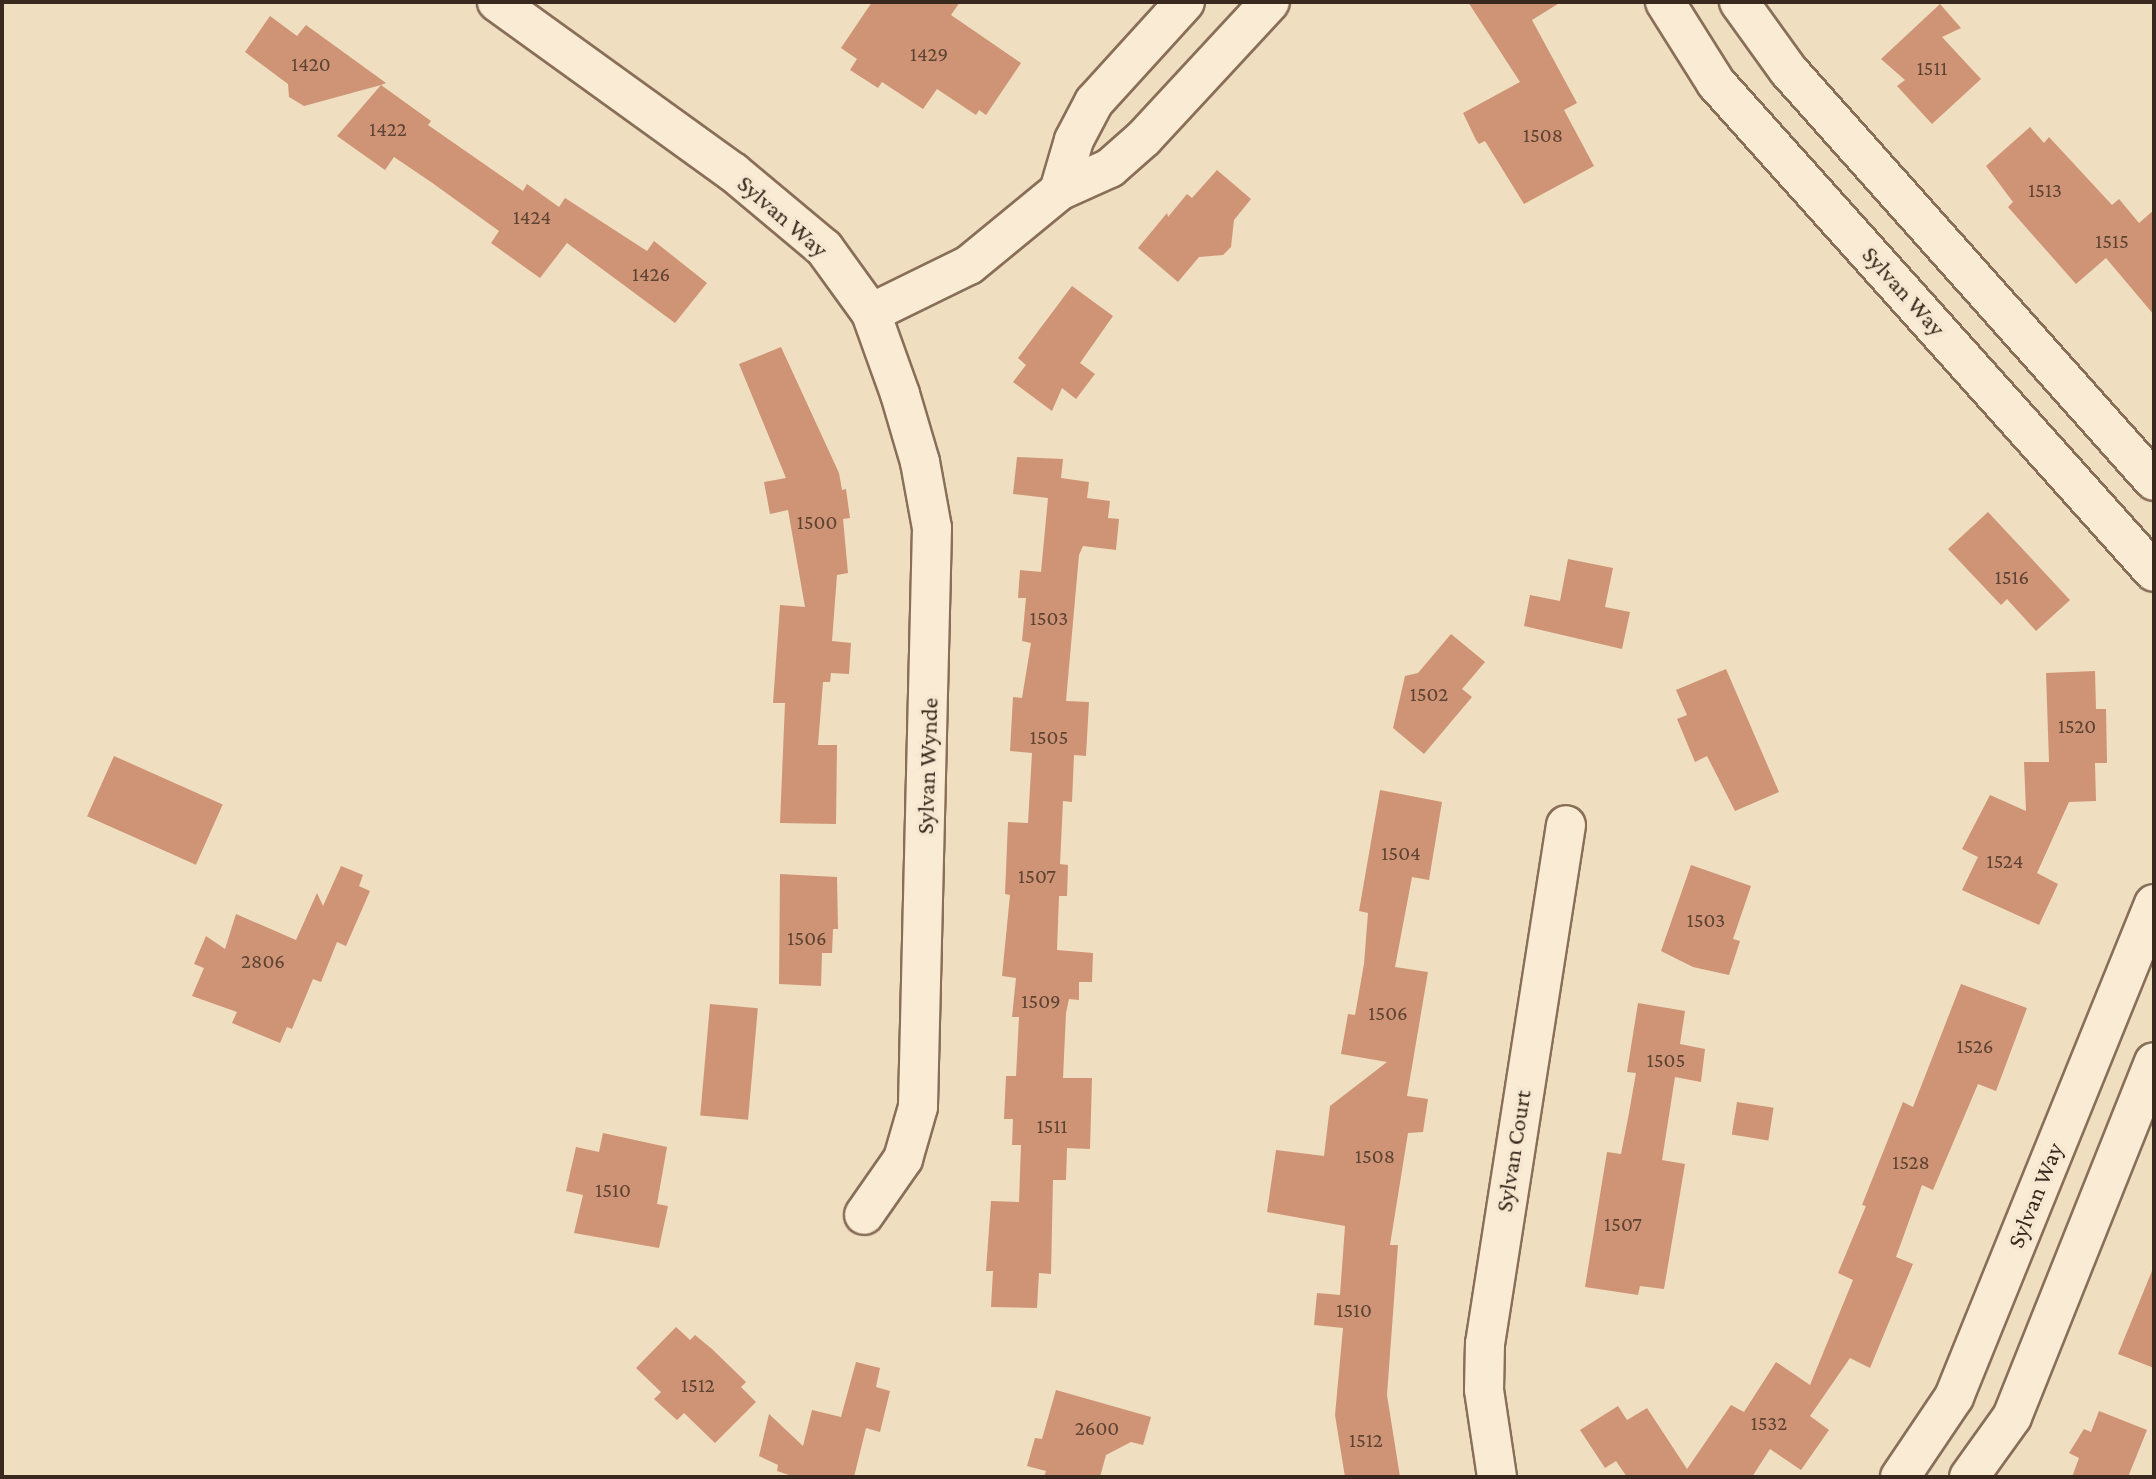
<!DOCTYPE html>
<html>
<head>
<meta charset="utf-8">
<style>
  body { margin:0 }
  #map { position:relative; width:2156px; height:1479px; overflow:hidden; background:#efdec0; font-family:"Crimson Pro",serif }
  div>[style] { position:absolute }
  .building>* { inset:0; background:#ce9475; transform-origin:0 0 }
  .roads { filter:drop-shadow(2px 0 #896e58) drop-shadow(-2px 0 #896e58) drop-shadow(0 2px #896e58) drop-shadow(0 -2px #896e58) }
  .street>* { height:38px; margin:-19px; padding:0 19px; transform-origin:19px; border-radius:19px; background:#faebd4 }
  span { translate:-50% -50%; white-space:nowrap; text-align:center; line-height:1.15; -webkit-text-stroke:7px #f6e8d0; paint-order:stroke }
  .number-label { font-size:21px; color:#5e4333 }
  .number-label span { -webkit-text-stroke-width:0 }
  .street-label { font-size:24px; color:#38281d }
  .frame { position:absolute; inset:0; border:4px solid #38281d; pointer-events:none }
</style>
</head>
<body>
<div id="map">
  <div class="building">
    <div style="clip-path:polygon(872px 2px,960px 2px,951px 15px,1021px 63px,986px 115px,979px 110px,976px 115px,937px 89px,923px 109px,882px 82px,878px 88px,850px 70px,857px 59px,841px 48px)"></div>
    <div style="clip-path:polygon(1468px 2px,1561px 2px,1532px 20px,1577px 103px,1564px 110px,1594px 166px,1524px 204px,1485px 141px,1479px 144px,1476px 140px,1463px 113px,1520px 82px)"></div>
    <div style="clip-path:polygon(1940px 4px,1961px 28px,1942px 37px,1981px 79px,1932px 124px,1897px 86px,1905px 80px,1881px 59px)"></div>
    <div style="clip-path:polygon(270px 16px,297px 36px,306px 25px,386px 83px,381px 85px,431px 121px,428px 125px,523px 191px,527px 184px,559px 207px,565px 198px,647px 251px,654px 241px,707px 283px,675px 323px,567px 243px,540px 278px,491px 243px,499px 231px,431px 182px,394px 157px,385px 170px,337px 136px,381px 85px,304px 106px,289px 97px,288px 84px,245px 52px)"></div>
    <div style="clip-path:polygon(2030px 127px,2044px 143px,2049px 137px,2112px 205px,2119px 199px,2139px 223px,2154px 210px,2154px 315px,2106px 258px,2076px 284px,2008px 207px,2013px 202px,1986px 166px)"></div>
    <div style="clip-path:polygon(1217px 170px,1251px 199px,1234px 220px,1231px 247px,1223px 255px,1199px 257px,1178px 282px,1138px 248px,1167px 213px,1168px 217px,1187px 194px,1192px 198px)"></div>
    <div style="clip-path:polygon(1072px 286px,1113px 316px,1080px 363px,1095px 374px,1076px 399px,1062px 388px,1052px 411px,1013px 382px,1026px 365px,1018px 358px)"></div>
    <div style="clip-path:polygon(781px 347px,839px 473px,842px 490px,846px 489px,850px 518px,843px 519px,848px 573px,837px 575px,832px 641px,851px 643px,849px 674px,831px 673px,830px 682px,823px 682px,818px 745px,837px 745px,836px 824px,780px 823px,785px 703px,773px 703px,780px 605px,805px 607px,788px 510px,770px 514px,764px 482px,786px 478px,739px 364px)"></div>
    <div style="clip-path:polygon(1017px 457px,1063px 459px,1061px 478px,1089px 482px,1087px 498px,1110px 501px,1108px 518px,1119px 519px,1116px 550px,1083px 546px,1079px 555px,1066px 701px,1089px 702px,1086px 756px,1074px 755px,1072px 802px,1063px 801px,1060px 864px,1068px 865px,1067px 896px,1059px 896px,1057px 950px,1093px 953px,1092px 982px,1079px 982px,1079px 1000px,1069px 999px,1066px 1013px,1063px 1078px,1092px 1078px,1090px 1149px,1067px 1148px,1066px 1180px,1053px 1180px,1051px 1274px,1039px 1273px,1037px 1308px,991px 1307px,993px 1271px,986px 1271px,991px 1201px,1019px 1202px,1021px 1145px,1012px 1145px,1013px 1119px,1004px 1119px,1006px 1076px,1016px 1076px,1019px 1017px,1012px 1017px,1016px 978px,1002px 976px,1010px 895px,1005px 894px,1008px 822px,1028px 823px,1032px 753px,1010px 751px,1013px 697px,1022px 698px,1031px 643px,1022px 641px,1026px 598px,1018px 598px,1020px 570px,1041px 572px,1048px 498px,1013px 494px)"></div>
    <div style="clip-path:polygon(1988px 512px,2070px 600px,2036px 631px,2007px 599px,2001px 605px,1948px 549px)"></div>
    <div style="clip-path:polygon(1568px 559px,1613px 568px,1605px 607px,1630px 612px,1622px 649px,1524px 626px,1530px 595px,1560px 601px)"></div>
    <div style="clip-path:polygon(1451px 634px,1485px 662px,1462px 689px,1472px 697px,1424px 754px,1393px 728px,1405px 676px,1418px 673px)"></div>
    <div style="clip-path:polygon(1726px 669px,1779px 792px,1735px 811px,1707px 756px,1695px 762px,1677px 719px,1687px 715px,1676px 690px)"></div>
    <div style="clip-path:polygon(2095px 671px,2096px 709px,2106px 709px,2107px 763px,2095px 763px,2096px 801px,2069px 802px,2037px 873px,2058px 884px,2039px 925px,1962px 890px,1978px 857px,1962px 849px,1990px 795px,2026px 811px,2024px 762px,2049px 762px,2046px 673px)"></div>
    <div style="left:114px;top:756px;width:119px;height:66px;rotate:24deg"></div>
    <div style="clip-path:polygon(1380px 790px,1442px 802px,1429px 880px,1412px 877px,1395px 967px,1428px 972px,1407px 1096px,1428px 1099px,1423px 1132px,1408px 1133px,1390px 1245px,1398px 1245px,1387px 1395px,1400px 1477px,1345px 1477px,1335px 1415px,1343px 1328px,1314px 1325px,1317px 1293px,1340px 1295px,1345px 1226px,1267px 1212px,1276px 1150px,1324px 1156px,1330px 1106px,1387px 1062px,1341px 1054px,1348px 1014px,1355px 1015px,1364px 964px,1368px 913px,1359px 911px)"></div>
    <div style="clip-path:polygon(1691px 865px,1751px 886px,1733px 939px,1740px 941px,1729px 975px,1693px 967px,1661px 951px)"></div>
    <div style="clip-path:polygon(341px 866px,363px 875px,359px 886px,370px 891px,346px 946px,337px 942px,321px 982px,313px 979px,292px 1029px,287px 1027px,280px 1043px,232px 1023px,237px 1012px,192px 996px,204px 968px,194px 964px,206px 936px,225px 949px,236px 914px,296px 940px,317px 893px,323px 906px)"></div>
    <div style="clip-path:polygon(780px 874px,837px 877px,838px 929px,833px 929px,832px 953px,822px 953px,821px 986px,779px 984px)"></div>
    <div style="clip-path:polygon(1961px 984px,2027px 1008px,1996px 1091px,1978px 1084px,1933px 1190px,1922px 1185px,1896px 1257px,1913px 1264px,1870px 1368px,1850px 1358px,1810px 1416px,1829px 1430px,1801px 1470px,1770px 1449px,1752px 1477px,1627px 1477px,1616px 1461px,1605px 1468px,1580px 1430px,1618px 1406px,1627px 1420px,1647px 1408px,1687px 1469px,1731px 1405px,1744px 1412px,1776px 1362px,1810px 1385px,1853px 1280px,1838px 1273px,1866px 1206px,1862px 1205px,1903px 1102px,1913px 1107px)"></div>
    <div style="clip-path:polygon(1638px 1003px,1685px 1011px,1680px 1044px,1705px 1049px,1701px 1082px,1675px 1077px,1662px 1160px,1685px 1164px,1664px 1289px,1640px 1286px,1638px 1295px,1585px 1287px,1607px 1152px,1621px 1154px,1629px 1113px,1636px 1073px,1627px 1072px)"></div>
    <div style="left:710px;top:1004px;width:48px;height:112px;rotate:5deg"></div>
    <div style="left:1737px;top:1102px;width:37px;height:33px;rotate:9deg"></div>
    <div style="clip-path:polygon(603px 1133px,667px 1147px,657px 1204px,668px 1206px,659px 1248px,574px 1233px,583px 1195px,566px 1191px,576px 1147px,599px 1152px)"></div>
    <div style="clip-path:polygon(2154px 1266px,2154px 1368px,2118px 1354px)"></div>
    <div style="clip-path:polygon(676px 1327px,690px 1340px,695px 1335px,712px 1349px,746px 1382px,741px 1387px,756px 1402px,715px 1443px,684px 1413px,677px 1420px,654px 1399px,661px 1392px,636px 1368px)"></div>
    <div style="clip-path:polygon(856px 1362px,880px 1368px,876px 1387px,890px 1391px,880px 1432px,866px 1428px,854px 1477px,795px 1477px,777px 1471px,778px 1465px,759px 1456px,769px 1414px,803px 1446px,812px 1410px,841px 1417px)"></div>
    <div style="clip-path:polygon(1056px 1390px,1151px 1417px,1143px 1445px,1131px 1442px,1106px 1455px,1100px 1477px,1044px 1477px,1046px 1471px,1027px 1466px,1035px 1438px,1042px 1439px)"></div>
    <div style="clip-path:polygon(2099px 1411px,2147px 1430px,2128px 1477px,2072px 1477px,2079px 1458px,2069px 1453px,2084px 1429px,2091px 1432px)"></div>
  </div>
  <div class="roads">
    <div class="street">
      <div style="left:497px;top:2px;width:291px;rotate:35.8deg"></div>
      <div style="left:733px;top:172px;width:119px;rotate:39.9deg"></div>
      <div style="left:824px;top:248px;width:80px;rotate:54.1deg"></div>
      <div style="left:871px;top:313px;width:86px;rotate:70.3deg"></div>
      <div style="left:900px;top:394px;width:71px;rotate:73.6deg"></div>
      <div style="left:920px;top:462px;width:67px;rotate:79.7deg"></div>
      <div style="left:932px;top:528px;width:579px;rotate:91.39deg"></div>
      <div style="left:918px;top:1107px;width:54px;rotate:106.1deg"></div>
      <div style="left:903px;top:1159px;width:68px;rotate:124.9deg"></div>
      <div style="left:1665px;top:2px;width:96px;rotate:57.8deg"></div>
      <div style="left:1716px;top:83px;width:656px;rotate:48.15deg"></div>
      <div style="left:1739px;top:2px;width:84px;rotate:54.2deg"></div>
      <div style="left:1788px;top:70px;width:550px;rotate:48.31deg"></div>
      <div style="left:1059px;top:191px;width:53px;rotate:-73.6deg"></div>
      <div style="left:1074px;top:140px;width:43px;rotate:-62.2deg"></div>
      <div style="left:1094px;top:102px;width:135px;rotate:-47.7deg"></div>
      <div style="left:871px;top:313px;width:109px;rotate:-26.1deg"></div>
      <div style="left:969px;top:265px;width:117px;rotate:-39.4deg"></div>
      <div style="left:1059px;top:191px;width:56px;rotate:-24.3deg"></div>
      <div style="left:1110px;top:168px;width:45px;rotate:-41.4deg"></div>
      <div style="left:1144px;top:138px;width:185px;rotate:-47.2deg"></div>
      <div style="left:1497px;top:1477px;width:88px;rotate:-98.5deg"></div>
      <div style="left:1484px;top:1390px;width:46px;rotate:-88.8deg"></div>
      <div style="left:1485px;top:1344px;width:525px;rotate:-81.13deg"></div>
      <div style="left:1900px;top:1477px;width:97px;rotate:-56deg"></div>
      <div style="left:1954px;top:1397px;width:532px;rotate:-67.92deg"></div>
      <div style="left:1969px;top:1477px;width:74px;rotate:-54.4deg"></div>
      <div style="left:2012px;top:1417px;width:382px;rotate:-68.2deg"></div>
    </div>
  </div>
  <div class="number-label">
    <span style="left:929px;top:54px">1429</span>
    <span style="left:311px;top:64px">1420</span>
    <span style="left:1932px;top:68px">1511</span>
    <span style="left:388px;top:129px">1422</span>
    <span style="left:1543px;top:135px">1508</span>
    <span style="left:2045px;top:190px">1513</span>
    <span style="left:532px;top:217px">1424</span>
    <span style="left:2112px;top:241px">1515</span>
    <span style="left:651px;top:274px">1426</span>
    <span style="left:817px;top:522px">1500</span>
    <span style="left:2012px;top:577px">1516</span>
    <span style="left:1049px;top:618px">1503</span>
    <span style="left:1429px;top:694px">1502</span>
    <span style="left:2077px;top:726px">1520</span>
    <span style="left:1049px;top:737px">1505</span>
    <span style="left:1401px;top:853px">1504</span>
    <span style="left:2005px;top:861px">1524</span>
    <span style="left:1037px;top:876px">1507</span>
    <span style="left:1706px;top:920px">1503</span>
    <span style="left:807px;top:938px">1506</span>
    <span style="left:263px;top:961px">2806</span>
    <span style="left:1041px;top:1001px">1509</span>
    <span style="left:1388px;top:1013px">1506</span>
    <span style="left:1975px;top:1046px">1526</span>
    <span style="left:1666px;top:1060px">1505</span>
    <span style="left:1052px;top:1126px">1511</span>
    <span style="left:1375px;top:1156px">1508</span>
    <span style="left:1911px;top:1162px">1528</span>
    <span style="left:613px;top:1190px">1510</span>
    <span style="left:1623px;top:1224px">1507</span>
    <span style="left:1354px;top:1310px">1510</span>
    <span style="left:698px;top:1385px">1512</span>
    <span style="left:1769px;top:1423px">1532</span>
    <span style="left:1097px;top:1428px">2600</span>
    <span style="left:1366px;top:1440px">1512</span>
  </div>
  <div class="street-label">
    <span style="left:783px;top:216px;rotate:41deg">Sylvan Way</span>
    <span style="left:1904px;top:291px;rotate:48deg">Sylvan Way</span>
    <span style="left:927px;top:766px;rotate:-88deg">Sylvan Wynde</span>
    <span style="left:1513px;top:1151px;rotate:-81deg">Sylvan Court</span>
    <span style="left:2035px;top:1195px;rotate:-68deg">Sylvan Way</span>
  </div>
  <div class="frame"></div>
</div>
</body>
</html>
